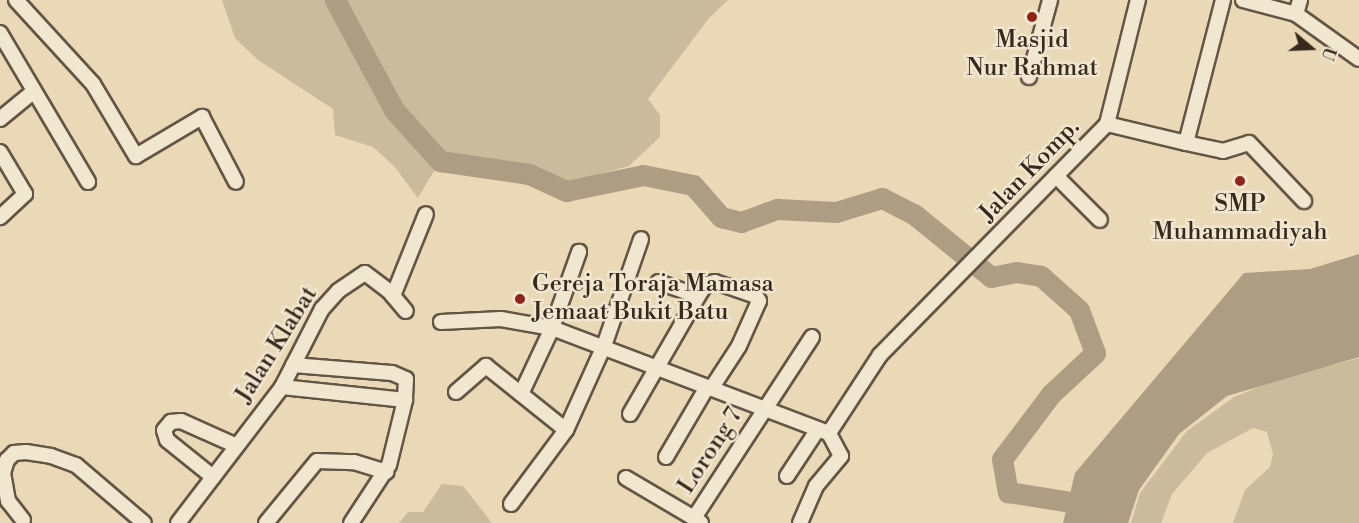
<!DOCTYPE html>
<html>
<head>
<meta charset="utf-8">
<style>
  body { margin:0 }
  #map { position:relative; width:1359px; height:523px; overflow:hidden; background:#e9d9b7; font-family:"Libre Bodoni",serif }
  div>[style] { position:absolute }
  .green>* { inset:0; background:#cbbb9d }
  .water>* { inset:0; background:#ad9d83 }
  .river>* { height:21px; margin:-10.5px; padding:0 10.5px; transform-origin:10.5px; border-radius:10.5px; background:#ad9d83 }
  .roads { filter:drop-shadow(2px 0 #645544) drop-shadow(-2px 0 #645544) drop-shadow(0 2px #645544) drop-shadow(0 -2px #645544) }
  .minor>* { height:14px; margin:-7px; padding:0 7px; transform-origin:7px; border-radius:7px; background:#f1e6d0 }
  .dots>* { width:16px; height:16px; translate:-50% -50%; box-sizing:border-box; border:3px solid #f1e6d0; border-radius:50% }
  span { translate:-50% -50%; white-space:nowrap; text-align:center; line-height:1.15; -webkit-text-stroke:5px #f1e6d0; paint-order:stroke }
  .poi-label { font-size:24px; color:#38291d }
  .left { translate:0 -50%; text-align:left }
  .street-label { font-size:24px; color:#38291d }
  .north { position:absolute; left:1281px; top:18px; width:60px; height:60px; -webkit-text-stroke:4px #f1e6d0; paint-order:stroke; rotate:109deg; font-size:16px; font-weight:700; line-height:24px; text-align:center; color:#38291d }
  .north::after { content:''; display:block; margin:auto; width:21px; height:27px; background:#38291d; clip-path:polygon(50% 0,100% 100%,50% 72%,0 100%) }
</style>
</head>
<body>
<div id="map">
  <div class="green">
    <div style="clip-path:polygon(222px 0,728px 0,709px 18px,648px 99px,660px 115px,660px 137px,629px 166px,565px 184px,527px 169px,434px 171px,418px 198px,394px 166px,373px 147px,335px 135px,333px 109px,258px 60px,235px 38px)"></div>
    <div style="clip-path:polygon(1359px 358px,1359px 523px,1233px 523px,1245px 490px,1270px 467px,1273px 454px,1267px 432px,1253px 428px,1207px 453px,1172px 494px,1161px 523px,1131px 523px,1140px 493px,1187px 431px,1234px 397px,1279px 379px)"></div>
    <div style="clip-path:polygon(442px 484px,463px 486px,492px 523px,399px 523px,408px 512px,423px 512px)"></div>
  </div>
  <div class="water">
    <div style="clip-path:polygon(1359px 254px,1359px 357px,1227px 396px,1179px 434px,1139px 490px,1128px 523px,1063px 523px,1075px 473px,1244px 273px,1310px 269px)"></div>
  </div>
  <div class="river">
    <div style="left:335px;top:0;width:125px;rotate:61.8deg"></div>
    <div style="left:394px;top:110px;width:69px;rotate:48deg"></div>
    <div style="left:440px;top:161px;width:90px;rotate:8.3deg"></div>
    <div style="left:529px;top:174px;width:41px;rotate:24.7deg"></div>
    <div style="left:566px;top:191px;width:79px;rotate:-11.7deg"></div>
    <div style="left:643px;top:175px;width:51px;rotate:11.3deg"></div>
    <div style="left:693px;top:185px;width:43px;rotate:48.8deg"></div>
    <div style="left:721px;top:217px;width:21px;rotate:14deg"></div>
    <div style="left:741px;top:222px;width:38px;rotate:-20deg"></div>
    <div style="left:777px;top:209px;width:59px;rotate:2.9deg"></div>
    <div style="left:836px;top:212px;width:48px;rotate:-16.9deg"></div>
    <div style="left:882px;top:198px;width:37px;rotate:27deg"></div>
    <div style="left:915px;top:215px;width:98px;rotate:39.2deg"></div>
    <div style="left:991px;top:277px;width:26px;rotate:-11deg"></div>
    <div style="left:1017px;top:272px;width:24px;rotate:9deg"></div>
    <div style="left:1041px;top:276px;width:51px;rotate:41.8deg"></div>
    <div style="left:1079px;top:310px;width:46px;rotate:69.6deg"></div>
    <div style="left:1095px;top:353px;width:60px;rotate:137deg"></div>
    <div style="left:1051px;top:394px;width:81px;rotate:127deg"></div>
    <div style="left:1002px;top:459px;width:34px;rotate:80deg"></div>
    <div style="left:1008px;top:492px;width:88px;rotate:9.1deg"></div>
  </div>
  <div class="roads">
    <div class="minor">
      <div style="left:16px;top:0;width:114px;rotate:47.5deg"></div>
      <div style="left:93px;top:84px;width:84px;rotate:59.2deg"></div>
      <div style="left:136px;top:156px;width:77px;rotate:-30.6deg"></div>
      <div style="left:202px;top:117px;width:73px;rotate:62.4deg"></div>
      <div style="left:1243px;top:0;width:55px;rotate:14.8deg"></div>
      <div style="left:1296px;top:14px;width:15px;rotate:-74deg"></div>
      <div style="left:1296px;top:14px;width:77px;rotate:35.5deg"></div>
      <div style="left:0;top:33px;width:173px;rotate:59.4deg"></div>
      <div style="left:1029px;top:77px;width:80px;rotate:-74.7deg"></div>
      <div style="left:0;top:119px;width:43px;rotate:-39.3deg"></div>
      <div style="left:1107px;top:124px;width:81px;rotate:13.5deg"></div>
      <div style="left:1186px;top:143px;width:148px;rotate:-75.5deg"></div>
      <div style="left:1186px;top:143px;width:38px;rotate:12deg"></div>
      <div style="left:1223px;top:151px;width:27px;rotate:-17deg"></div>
      <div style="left:1249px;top:143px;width:80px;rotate:46.5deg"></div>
      <div style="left:0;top:152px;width:49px;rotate:59.2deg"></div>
      <div style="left:25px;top:194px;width:34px;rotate:137deg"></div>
      <div style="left:1056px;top:176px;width:62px;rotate:45deg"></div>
      <div style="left:393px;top:296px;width:88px;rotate:-68.1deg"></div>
      <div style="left:698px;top:296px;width:14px;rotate:-56deg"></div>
      <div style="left:706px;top:284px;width:9px;rotate:-13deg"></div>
      <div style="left:715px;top:282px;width:43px;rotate:18.9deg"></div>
      <div style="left:756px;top:296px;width:6px;rotate:59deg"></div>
      <div style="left:759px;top:301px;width:49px;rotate:114deg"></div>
      <div style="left:739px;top:346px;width:51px;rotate:123.1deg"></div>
      <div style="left:441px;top:322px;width:60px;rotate:-2.9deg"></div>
      <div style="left:501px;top:319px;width:52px;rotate:10deg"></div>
      <div style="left:552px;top:328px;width:296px;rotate:20.8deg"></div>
      <div style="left:293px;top:365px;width:99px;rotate:4.6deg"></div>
      <div style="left:392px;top:373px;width:15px;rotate:23deg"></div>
      <div style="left:406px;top:379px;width:21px;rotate:93deg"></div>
      <div style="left:405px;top:400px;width:67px;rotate:103.8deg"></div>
      <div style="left:389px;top:465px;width:69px;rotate:123.2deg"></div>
      <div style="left:282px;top:387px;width:124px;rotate:6deg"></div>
      <div style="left:456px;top:392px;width:40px;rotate:-41deg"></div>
      <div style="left:486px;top:366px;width:102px;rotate:38.7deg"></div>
      <div style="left:521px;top:394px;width:73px;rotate:-64.8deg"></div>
      <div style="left:552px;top:328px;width:81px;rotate:-70.4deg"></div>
      <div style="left:630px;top:414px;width:136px;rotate:-60deg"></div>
      <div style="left:698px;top:296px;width:42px;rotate:-160.7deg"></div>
      <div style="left:666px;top:457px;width:81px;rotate:-59.6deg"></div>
      <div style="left:787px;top:476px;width:56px;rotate:-56.6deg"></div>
      <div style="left:213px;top:477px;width:59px;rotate:-141.2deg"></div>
      <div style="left:167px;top:440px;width:10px;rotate:-107deg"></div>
      <div style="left:164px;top:430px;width:11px;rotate:-49deg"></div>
      <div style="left:171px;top:422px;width:10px;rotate:-6deg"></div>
      <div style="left:181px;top:421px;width:61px;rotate:24.1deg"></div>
      <div style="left:626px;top:478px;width:79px;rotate:30.5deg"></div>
      <div style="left:511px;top:504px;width:92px;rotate:-53.4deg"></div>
      <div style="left:566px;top:430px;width:92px;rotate:-65.7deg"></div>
      <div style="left:604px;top:346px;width:113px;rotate:-70.9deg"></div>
      <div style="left:23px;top:520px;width:24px;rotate:-128deg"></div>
      <div style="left:8px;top:501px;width:28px;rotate:-100deg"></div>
      <div style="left:3px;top:473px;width:14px;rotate:-73deg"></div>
      <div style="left:7px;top:460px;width:10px;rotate:-45deg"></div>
      <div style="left:14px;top:453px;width:12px;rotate:-5deg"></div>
      <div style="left:26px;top:452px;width:25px;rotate:9deg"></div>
      <div style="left:51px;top:456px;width:27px;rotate:20deg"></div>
      <div style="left:76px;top:465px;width:89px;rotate:40.5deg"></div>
      <div style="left:178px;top:523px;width:171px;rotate:-52.6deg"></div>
      <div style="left:282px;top:387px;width:88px;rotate:-62.9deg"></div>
      <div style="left:322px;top:309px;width:24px;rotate:-48deg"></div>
      <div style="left:338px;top:291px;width:32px;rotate:-34deg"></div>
      <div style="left:365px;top:273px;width:30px;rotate:37deg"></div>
      <div style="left:389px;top:291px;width:26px;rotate:50deg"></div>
      <div style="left:266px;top:523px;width:80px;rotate:-50.6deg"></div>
      <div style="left:317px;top:461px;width:37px;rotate:2deg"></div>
      <div style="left:354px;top:462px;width:34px;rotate:17deg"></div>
      <div style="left:701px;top:523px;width:9px;rotate:-144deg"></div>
      <div style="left:694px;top:518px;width:216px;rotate:-56.9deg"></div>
      <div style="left:800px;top:523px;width:40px;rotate:-66.6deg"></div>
      <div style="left:816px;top:486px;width:39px;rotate:-50deg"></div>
      <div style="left:841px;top:456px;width:26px;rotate:-118deg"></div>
      <div style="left:829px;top:433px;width:93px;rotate:-56.8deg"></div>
      <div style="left:880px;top:355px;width:324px;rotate:-45.5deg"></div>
      <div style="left:1107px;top:124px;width:128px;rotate:-76deg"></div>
    </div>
  </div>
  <div class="dots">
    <div style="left:1032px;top:17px;background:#8f2418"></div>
    <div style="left:1240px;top:181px;background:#8f2418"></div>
    <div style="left:520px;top:299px;background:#8f2418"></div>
  </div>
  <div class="poi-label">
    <span style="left:1032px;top:55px">Masjid<br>Nur Rahmat</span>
    <span style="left:1240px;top:219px">SMP<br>Muhammadiyah</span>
    <span class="left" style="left:532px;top:299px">Gereja Toraja Mamasa<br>Jemaat Bukit Batu</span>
  </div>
  <div class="street-label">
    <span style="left:1030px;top:171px;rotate:-46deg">Jalan Komp.</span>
    <span style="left:277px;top:345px;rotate:-58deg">Jalan Klabat</span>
    <span style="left:711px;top:451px;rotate:-57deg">Lorong 7</span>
  </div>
  <div class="north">U</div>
</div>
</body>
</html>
